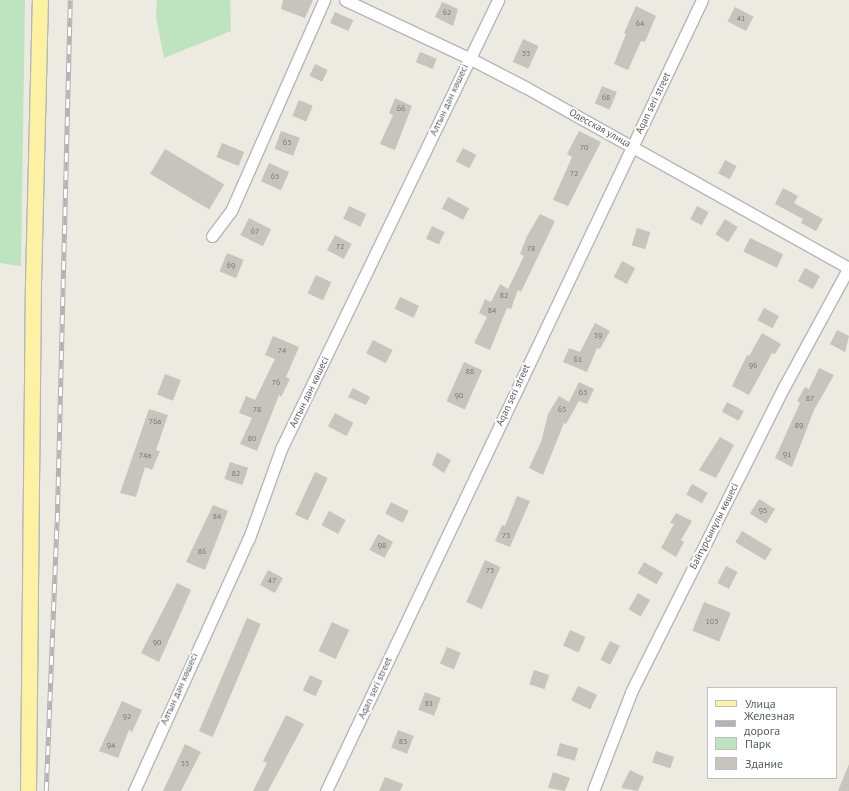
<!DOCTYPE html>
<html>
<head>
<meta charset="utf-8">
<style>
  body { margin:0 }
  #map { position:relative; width:849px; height:791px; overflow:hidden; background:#eceae1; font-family:"PT Sans",sans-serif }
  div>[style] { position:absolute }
  .green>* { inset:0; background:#bde4be }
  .building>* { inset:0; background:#c7c4be; transform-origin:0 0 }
  .roads { filter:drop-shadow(1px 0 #b3b7bb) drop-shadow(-1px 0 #b3b7bb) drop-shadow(0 1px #b3b7bb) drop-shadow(0 -1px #b3b7bb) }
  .minor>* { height:11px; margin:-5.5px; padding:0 5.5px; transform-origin:5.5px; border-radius:5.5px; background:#fff }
  .major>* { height:15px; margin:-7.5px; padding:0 7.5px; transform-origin:7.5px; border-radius:7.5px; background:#fdf1a4 }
  .rail>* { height:4.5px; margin-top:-2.25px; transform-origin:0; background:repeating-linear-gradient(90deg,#fff 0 9px,#b2b3b3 0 18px); box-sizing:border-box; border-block:1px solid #b2b3b3 }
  span { translate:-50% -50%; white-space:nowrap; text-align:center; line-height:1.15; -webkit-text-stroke:3.5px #fff; paint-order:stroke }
  .number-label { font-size:8px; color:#747778 }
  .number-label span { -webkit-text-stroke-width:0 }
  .street-label { font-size:10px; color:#595d61 }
  .legend { position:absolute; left:707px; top:687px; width:130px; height:92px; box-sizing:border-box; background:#fff; border:1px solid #bdbec0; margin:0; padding:5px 7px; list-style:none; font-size:12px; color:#595d61 }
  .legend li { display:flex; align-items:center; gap:8px; height:20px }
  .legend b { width:20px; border:1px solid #bdbec0 }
</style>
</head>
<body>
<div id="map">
  <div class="green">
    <div style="clip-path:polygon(0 0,25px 0,21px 266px,0 263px)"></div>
    <div style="clip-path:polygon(157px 0,230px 0,231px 31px,164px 58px,156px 17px)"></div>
  </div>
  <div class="building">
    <div style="clip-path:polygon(283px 0,313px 0,305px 18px,281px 9px)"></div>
    <div style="clip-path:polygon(442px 2px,458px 9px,453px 26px,435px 17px)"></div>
    <div style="clip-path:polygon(636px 6px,656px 16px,645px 42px,641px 41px,628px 70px,614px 64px,626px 34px,624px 33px)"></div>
    <div style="left:735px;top:7px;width:21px;height:16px;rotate:28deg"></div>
    <div style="left:335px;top:12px;width:20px;height:12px;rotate:24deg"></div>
    <div style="left:523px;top:39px;width:17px;height:25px;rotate:24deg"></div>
    <div style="left:420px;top:52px;width:18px;height:11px;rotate:22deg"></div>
    <div style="left:315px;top:64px;width:14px;height:13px;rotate:25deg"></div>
    <div style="left:602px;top:86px;width:16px;height:19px;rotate:22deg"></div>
    <div style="clip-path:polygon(395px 98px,412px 106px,395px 150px,380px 144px,393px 115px,389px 113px)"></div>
    <div style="left:299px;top:100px;width:15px;height:17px;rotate:23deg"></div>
    <div style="left:281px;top:131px;width:20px;height:19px;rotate:20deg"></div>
    <div style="clip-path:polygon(579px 131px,601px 142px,568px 206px,553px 200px,572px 157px,567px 154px)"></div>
    <div style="left:222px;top:143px;width:24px;height:15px;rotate:22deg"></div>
    <div style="left:463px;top:148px;width:15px;height:15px;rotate:28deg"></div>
    <div style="left:165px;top:149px;width:69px;height:29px;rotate:31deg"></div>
    <div style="left:725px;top:160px;width:13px;height:15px;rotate:27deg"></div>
    <div style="left:269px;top:163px;width:22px;height:20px;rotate:24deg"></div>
    <div style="clip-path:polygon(783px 188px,798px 196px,794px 203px,823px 219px,816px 231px,801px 223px,803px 219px,775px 204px)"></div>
    <div style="left:448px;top:197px;width:24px;height:13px;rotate:28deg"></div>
    <div style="left:349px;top:206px;width:19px;height:14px;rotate:25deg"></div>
    <div style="left:697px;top:206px;width:13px;height:15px;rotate:27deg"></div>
    <div style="clip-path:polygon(540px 214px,555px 221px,521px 292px,518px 290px,511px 309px,507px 308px,490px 350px,474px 343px,487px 317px,479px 313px,485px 299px,491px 302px,500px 284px,508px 289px,524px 256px,520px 254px,527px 236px)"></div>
    <div style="left:249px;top:218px;width:25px;height:19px;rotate:27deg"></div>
    <div style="left:725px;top:219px;width:15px;height:18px;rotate:32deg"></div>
    <div style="left:432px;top:226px;width:14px;height:14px;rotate:25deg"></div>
    <div style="left:637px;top:228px;width:14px;height:18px;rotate:17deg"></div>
    <div style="left:335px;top:235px;width:19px;height:17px;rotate:28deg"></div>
    <div style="left:750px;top:238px;width:37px;height:15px;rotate:26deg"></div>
    <div style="left:227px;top:253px;width:18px;height:20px;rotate:22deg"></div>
    <div style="left:622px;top:261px;width:15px;height:18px;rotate:28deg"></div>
    <div style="left:805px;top:268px;width:17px;height:15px;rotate:28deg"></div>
    <div style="left:316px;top:275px;width:17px;height:20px;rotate:25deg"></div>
    <div style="left:400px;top:297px;width:21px;height:13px;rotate:25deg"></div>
    <div style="left:764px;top:308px;width:17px;height:14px;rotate:28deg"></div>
    <div style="clip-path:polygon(595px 323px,610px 331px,600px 349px,597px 348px,587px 372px,563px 362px,569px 348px,580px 352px)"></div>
    <div style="clip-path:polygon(837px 330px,849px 336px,845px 352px,830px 344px)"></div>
    <div style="clip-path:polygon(762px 333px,781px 344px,775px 354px,772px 353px,749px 395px,732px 386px,747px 355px,749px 356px)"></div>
    <div style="clip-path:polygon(273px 336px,299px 347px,286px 377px,290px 379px,281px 397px,279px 395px,257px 451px,240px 444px,252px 418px,239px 413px,246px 396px,255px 400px,275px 359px,265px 355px)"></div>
    <div style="left:373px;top:340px;width:22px;height:15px;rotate:27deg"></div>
    <div style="left:464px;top:362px;width:20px;height:43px;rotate:24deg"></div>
    <div style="clip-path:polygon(819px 368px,834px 375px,814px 410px,792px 467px,775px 458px,800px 403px,797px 401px,805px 387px,809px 389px)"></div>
    <div style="left:165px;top:374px;width:17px;height:22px;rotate:21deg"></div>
    <div style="clip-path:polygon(579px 382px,594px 389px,587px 404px,579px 401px,566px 424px,564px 423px,543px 475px,529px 468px,541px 442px,548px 414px,559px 396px,569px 402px)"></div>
    <div style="clip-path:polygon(353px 388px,370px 397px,366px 405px,348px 397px)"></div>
    <div style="left:727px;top:402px;width:19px;height:11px;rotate:28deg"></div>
    <div style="clip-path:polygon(149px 409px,168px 415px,156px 450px,160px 451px,152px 470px,145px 467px,136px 497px,120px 493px)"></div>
    <div style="left:335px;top:413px;width:21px;height:15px;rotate:28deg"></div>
    <div style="clip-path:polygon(720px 437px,734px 445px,716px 478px,699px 470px)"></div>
    <div style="clip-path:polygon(437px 452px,451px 460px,444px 473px,432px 465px)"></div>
    <div style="left:230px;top:462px;width:19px;height:18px;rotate:18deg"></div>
    <div style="left:315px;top:472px;width:14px;height:47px;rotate:25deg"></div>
    <div style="left:692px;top:484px;width:18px;height:12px;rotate:29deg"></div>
    <div style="clip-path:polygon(517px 496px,530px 501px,510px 547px,495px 541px,502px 525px,505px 526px)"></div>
    <div style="left:759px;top:499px;width:19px;height:17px;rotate:32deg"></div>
    <div style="left:391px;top:502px;width:20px;height:13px;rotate:27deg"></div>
    <div style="clip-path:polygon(213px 505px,228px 511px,205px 570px,186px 562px)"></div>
    <div style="left:329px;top:511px;width:19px;height:16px;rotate:28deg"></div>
    <div style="clip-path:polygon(676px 513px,692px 521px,681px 540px,684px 542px,676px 557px,661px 548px,674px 524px,670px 523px)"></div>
    <div style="left:742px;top:531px;width:35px;height:13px;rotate:31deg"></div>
    <div style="left:378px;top:534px;width:17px;height:18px;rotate:28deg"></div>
    <div style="left:485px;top:560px;width:17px;height:46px;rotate:24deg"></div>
    <div style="left:644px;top:562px;width:22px;height:13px;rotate:30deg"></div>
    <div style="left:726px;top:566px;width:13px;height:19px;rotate:27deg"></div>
    <div style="left:268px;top:570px;width:17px;height:17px;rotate:28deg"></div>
    <div style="clip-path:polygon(177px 583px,191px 590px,159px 662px,141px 653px)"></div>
    <div style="left:638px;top:593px;width:14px;height:19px;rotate:30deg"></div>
    <div style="left:704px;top:602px;width:29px;height:31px;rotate:22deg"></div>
    <div style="left:247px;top:618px;width:15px;height:123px;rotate:23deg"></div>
    <div style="left:332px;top:622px;width:19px;height:32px;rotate:25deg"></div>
    <div style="left:570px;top:630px;width:17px;height:17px;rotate:24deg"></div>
    <div style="left:610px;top:641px;width:11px;height:21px;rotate:27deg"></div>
    <div style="left:447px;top:647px;width:15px;height:18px;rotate:23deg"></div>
    <div style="left:534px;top:670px;width:16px;height:15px;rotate:18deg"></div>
    <div style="left:310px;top:675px;width:14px;height:17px;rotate:25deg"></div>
    <div style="left:578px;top:686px;width:21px;height:16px;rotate:25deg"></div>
    <div style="left:425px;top:692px;width:17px;height:19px;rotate:21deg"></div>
    <div style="clip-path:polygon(122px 701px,142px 710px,132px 732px,129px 730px,118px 758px,99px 751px)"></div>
    <div style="clip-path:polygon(286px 715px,304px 724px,268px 791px,253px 791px,267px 763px,263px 761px)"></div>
    <div style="left:398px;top:730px;width:17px;height:19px;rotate:21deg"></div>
    <div style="left:560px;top:743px;width:19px;height:13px;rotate:16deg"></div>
    <div style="clip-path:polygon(185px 744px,201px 752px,181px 791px,163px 791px)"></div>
    <div style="left:656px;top:751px;width:19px;height:12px;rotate:18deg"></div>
    <div style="clip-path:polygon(849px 764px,849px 791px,838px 791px)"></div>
    <div style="clip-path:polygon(630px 770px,644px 777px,638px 791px,621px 788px)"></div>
    <div style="clip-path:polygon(553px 772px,570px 778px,565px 791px,548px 788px)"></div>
    <div style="clip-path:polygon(385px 777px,403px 784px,400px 791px,379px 791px)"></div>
  </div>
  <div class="roads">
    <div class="minor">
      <div style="left:345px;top:0;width:137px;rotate:25.1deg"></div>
      <div style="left:469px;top:58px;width:63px;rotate:27.4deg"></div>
      <div style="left:525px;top:87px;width:371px;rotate:29.2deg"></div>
      <div style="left:212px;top:236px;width:31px;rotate:-53deg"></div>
      <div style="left:231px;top:211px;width:231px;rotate:-66.2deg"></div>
      <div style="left:134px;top:791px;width:278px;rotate:-65.6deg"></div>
      <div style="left:249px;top:538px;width:95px;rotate:-70.2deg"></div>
      <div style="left:281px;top:449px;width:499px;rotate:-64.2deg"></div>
      <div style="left:326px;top:791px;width:876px;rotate:-64.58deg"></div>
      <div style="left:593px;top:791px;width:108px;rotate:-68.9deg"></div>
      <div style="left:632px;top:690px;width:341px;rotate:-63.4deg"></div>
      <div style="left:785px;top:385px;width:134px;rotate:-61.5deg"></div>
    </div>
    <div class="major">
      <div style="left:28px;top:791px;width:508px;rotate:-89.44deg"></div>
      <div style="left:33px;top:283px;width:283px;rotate:-88.6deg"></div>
    </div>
  </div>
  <div class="rail">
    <div style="left:46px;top:791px;width:269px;rotate:-87.7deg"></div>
    <div style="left:57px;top:522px;width:522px;rotate:-88.57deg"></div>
  </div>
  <div class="number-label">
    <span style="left:447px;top:13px">62</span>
    <span style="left:741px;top:19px">41</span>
    <span style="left:640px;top:24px">64</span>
    <span style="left:526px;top:54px">33</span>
    <span style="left:606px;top:98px">68</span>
    <span style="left:401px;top:109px">66</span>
    <span style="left:287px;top:143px">63</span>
    <span style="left:584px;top:148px">70</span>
    <span style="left:574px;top:174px">72</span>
    <span style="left:275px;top:177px">65</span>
    <span style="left:255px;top:232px">67</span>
    <span style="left:340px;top:247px">72</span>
    <span style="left:531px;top:249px">78</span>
    <span style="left:231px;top:266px">69</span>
    <span style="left:504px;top:296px">82</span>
    <span style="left:492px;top:311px">84</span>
    <span style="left:598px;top:336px">59</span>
    <span style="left:282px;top:351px">74</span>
    <span style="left:578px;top:360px">61</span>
    <span style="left:753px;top:366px">96</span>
    <span style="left:470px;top:372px">88</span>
    <span style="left:276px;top:383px">76</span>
    <span style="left:583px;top:393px">63</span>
    <span style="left:459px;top:396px">90</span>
    <span style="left:810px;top:399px">87</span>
    <span style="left:257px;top:410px">78</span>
    <span style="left:562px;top:410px">65</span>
    <span style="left:155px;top:422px">76а</span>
    <span style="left:799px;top:426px">89</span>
    <span style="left:252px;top:439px">80</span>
    <span style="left:787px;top:455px">91</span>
    <span style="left:145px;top:456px">74а</span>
    <span style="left:236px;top:474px">82</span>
    <span style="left:763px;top:511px">95</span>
    <span style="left:217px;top:517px">84</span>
    <span style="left:506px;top:536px">73</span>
    <span style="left:382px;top:546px">98</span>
    <span style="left:202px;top:552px">86</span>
    <span style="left:490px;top:571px">75</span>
    <span style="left:272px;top:581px">47</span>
    <span style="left:712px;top:622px">103</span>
    <span style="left:157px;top:643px">90</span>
    <span style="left:429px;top:704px">81</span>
    <span style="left:127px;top:717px">92</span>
    <span style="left:403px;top:742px">83</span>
    <span style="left:111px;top:746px">94</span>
    <span style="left:185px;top:764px">55</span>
  </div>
  <div class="street-label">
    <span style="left:449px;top:100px;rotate:-65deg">Алтын дән көшесі</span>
    <span style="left:653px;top:103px;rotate:-64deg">Aqan seri street</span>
    <span style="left:600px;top:128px;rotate:29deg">Одесская улица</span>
    <span style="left:309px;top:392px;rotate:-64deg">Алтын дән көшесі</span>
    <span style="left:513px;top:395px;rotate:-65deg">Aqan seri street</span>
    <span style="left:714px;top:526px;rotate:-63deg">Байтұрсынұлы көшесі</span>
    <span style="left:375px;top:688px;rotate:-65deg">Aqan seri street</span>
    <span style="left:179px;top:689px;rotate:-66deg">Алтын дән көшесі</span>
  </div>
  <ul class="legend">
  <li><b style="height:5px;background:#fdf1a4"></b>Улица</li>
  <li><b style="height:5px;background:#b2b3b3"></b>Железная дорога</li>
  <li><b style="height:11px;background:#bde4be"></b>Парк</li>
  <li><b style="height:11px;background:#c7c4be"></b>Здание</li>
  </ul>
</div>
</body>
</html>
